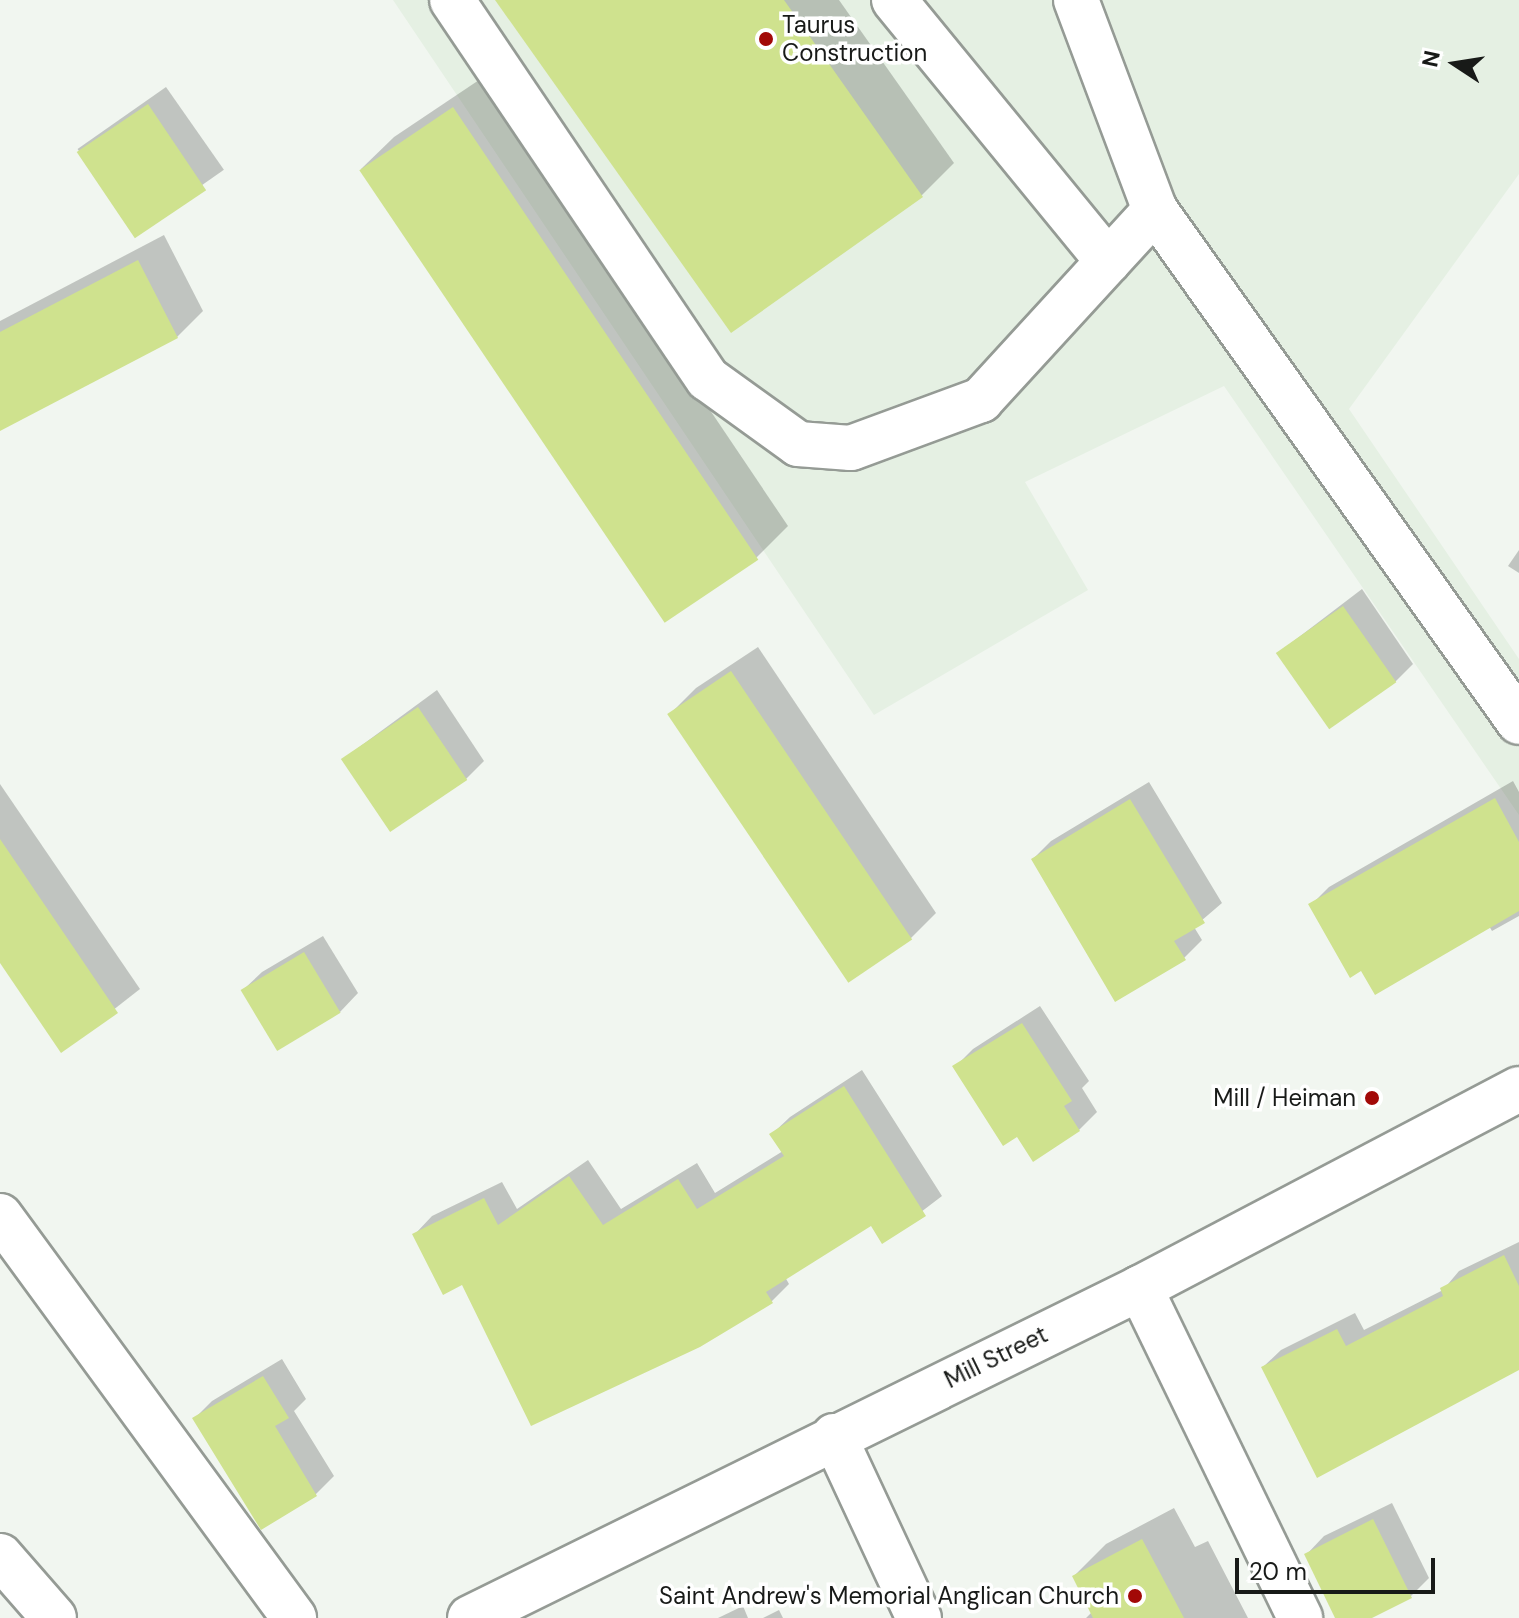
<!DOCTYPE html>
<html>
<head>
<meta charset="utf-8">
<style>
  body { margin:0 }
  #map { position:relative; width:1519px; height:1618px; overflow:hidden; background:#f1f6f0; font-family:"DM Sans",sans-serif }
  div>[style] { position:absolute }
  .built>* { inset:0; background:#e5f0e3 }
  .shadow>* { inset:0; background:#0003; transform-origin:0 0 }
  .building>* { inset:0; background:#cfe28e; transform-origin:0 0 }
  .roads { filter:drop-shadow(2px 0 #959b95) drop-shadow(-2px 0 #959b95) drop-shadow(0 2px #959b95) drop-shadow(0 -2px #959b95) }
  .minor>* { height:44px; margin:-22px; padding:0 22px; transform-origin:22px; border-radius:22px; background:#fff }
  .dots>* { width:22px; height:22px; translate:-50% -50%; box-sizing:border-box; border:4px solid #fff; border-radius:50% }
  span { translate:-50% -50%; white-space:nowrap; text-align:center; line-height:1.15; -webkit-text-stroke:7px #fff; paint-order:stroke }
  .poi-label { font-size:24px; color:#181a18 }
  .left { translate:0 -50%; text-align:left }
  .right { translate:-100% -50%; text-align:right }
  .street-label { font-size:24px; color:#181a18 }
  .north { position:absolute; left:1415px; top:24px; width:80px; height:80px; -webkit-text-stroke:6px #fff; paint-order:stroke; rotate:282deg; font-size:22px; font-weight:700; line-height:32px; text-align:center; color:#181a18 }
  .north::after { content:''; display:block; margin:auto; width:28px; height:36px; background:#181a18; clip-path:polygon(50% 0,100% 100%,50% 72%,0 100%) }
  .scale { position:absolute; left:1235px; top:1558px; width:200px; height:36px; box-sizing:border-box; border:4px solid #181a18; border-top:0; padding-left:10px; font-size:24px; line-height:28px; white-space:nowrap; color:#181a18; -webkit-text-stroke:6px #fff; paint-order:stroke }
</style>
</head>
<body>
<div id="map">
  <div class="built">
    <div style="clip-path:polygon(393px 0,1519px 0,1519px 174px,1349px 409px,1519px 659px,1519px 815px,1224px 386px,1025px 482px,1088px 590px,874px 715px)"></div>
  </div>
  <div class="shadow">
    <div style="clip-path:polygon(497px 0,839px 0,954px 163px,922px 195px,732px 330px)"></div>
    <div style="clip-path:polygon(485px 76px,788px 526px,756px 558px,361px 169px,394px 137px)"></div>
    <div style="left:166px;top:87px;width:101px;height:108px;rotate:55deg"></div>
    <div style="clip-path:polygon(164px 235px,203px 311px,177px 337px,0 429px,0 321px)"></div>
    <div style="clip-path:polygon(1519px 550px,1519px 573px,1508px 566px)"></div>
    <div style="clip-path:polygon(1362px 589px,1413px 664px,1395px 682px,1278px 653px)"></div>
    <div style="clip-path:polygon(758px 647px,936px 913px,910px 939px,670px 714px,696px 688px)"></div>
    <div style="clip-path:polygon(437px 690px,484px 761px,466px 779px,343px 759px)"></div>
    <div style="clip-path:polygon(1513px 781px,1519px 792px,1519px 916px,1492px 931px,1489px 926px,1311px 905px,1329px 887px)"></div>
    <div style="clip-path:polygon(1149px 782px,1222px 903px,1194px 927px,1202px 940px,1184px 958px,1033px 859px,1051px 841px)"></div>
    <div style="clip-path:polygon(0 784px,140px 989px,62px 1050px,0 959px)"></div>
    <div style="clip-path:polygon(323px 936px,358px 993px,340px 1012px,243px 990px,262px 972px)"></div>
    <div style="clip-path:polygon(1040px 1006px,1089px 1081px,1082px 1088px,1097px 1112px,1079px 1130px,1017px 1134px,955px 1067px,973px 1049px)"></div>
    <div style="clip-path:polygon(862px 1070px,942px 1196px,883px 1241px,872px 1223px,785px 1277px,789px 1284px,772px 1301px,463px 1282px,415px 1234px,432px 1216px,502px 1182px,517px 1209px,588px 1160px,621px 1209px,697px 1163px,715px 1193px,783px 1151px,772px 1134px,790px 1117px)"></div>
    <div style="clip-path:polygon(1519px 1242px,1519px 1368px,1263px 1367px,1281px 1350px,1355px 1313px,1364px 1330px,1443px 1290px,1459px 1271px)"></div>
    <div style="clip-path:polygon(282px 1359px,306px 1399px,294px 1411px,334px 1476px,315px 1495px,194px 1419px,212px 1401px)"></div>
    <div style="clip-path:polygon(1392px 1503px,1429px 1578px,1411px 1596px,1368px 1618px,1337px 1618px,1306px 1555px,1324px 1536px)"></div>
    <div style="clip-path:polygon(1174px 1508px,1195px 1547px,1208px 1541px,1248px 1618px,1086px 1618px,1092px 1612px,1074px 1576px,1106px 1544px)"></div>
    <div style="clip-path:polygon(743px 1606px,748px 1618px,718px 1618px)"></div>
    <div style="clip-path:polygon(779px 1610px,783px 1618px,763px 1618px)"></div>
  </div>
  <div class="building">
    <div style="clip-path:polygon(495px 0,784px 0,923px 197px,731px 333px)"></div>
    <div style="left:148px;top:104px;width:104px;height:86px;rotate:56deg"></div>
    <div style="left:453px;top:107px;width:546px;height:113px;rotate:56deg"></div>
    <div style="clip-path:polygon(138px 260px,178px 338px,0 431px,0 332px)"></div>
    <div style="left:1343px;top:606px;width:93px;height:82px;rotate:55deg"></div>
    <div style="left:731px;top:671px;width:324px;height:77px;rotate:56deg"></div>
    <div style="left:418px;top:707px;width:88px;height:93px;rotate:56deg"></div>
    <div style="clip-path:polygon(1495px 798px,1519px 842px,1519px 911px,1375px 995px,1361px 971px,1350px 978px,1308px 904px)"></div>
    <div style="clip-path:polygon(1130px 799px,1205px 923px,1174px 941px,1186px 960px,1115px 1002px,1031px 859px)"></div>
    <div style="clip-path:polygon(0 839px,118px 1013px,61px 1053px,0 963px)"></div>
    <div style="left:304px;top:952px;width:71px;height:74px;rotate:59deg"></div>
    <div style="clip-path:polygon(1022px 1023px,1072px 1101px,1064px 1106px,1080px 1131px,1033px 1162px,1017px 1137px,1003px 1146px,952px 1066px)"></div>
    <div style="clip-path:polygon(844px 1086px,926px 1216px,882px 1244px,871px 1226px,766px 1292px,773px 1303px,700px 1347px,531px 1426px,462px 1285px,443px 1295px,412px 1234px,484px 1198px,498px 1225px,569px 1176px,603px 1225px,678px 1179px,697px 1209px,784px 1156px,769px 1134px)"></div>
    <div style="clip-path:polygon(1504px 1255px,1519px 1286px,1519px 1370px,1317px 1478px,1261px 1367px,1337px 1329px,1346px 1346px,1443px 1296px,1440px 1288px)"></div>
    <div style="clip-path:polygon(263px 1376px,289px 1418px,275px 1426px,317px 1496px,261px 1530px,192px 1418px)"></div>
    <div style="clip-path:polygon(1373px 1519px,1412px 1598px,1372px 1618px,1335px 1618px,1304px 1554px)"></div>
    <div style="clip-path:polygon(1142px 1539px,1184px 1618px,1093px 1618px,1072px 1576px)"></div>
  </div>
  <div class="roads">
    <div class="minor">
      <div style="left:452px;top:0;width:457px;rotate:56deg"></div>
      <div style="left:708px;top:379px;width:111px;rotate:35.8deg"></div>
      <div style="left:798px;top:444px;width:53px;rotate:4.3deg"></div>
      <div style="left:851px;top:448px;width:139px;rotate:-20.3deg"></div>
      <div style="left:981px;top:400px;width:258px;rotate:-47.5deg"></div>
      <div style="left:894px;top:0;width:338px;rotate:50.7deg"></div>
      <div style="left:1076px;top:0;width:224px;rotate:69.4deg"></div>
      <div style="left:1155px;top:210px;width:628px;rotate:54.59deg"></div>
      <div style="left:0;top:1216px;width:498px;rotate:53.8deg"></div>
      <div style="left:1140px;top:1288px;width:367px;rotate:64.1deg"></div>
      <div style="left:834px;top:1436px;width:201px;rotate:65deg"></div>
      <div style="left:0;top:1556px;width:82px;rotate:48.9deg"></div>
      <div style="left:470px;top:1618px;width:747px;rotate:-26.22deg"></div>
      <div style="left:1140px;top:1288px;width:428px;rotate:-27.7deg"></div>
    </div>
  </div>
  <div class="dots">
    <div style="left:766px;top:39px;background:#a20907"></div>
    <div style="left:1372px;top:1098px;background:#a20907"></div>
    <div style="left:1135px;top:1596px;background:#a20907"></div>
  </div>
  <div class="poi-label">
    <span class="left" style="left:782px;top:39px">Taurus<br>Construction</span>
    <span class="right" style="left:1356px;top:1098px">Mill / Heiman</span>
    <span class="right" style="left:1119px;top:1596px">Saint Andrew's Memorial Anglican Church</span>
  </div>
  <div class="street-label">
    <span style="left:996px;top:1357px;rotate:-26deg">Mill Street</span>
  </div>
  <div class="north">N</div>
  <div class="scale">20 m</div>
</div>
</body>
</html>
